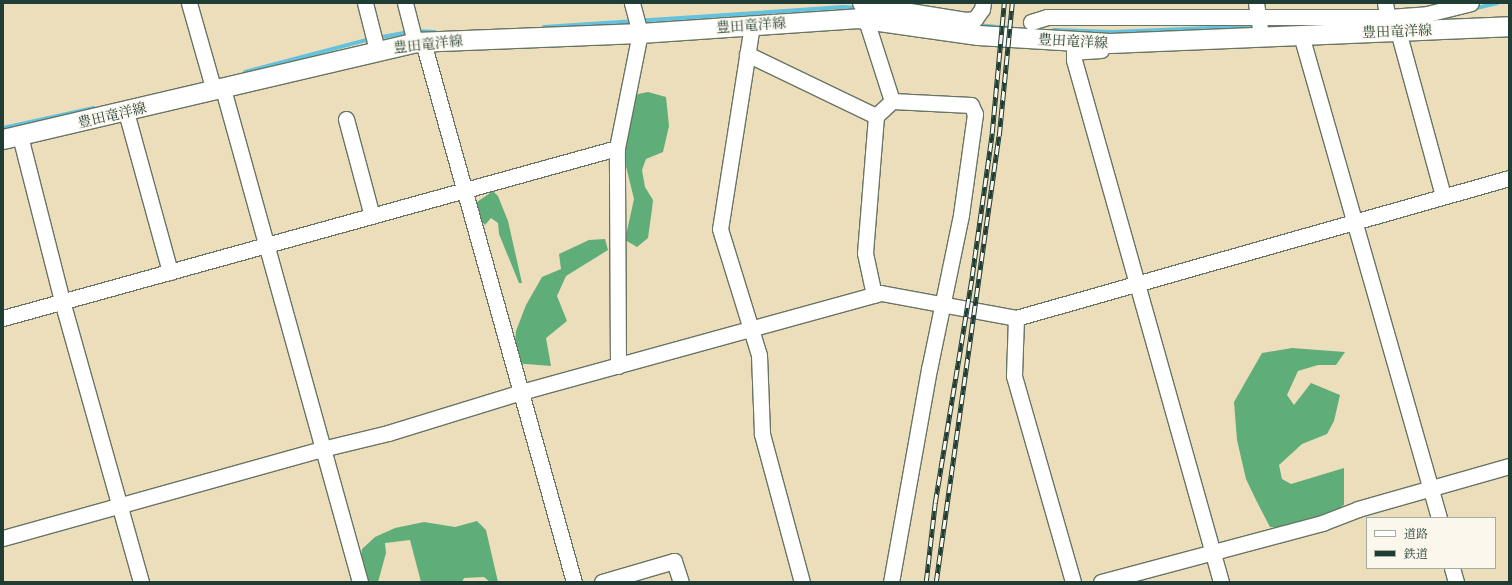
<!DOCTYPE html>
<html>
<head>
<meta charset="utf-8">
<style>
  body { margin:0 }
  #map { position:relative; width:1512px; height:585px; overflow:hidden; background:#eddebb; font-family:"EB Garamond","Noto Serif JP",serif }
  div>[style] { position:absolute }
  .forest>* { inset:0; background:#5fad78 }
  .stream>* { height:4px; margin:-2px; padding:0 2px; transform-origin:2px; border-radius:2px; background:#62c2e0 }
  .roads { filter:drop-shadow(1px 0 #677563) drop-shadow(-1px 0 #677563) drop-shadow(0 1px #677563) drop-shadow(0 -1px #677563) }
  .minor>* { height:15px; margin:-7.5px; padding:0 7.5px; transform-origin:7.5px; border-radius:7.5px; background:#fff }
  .major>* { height:19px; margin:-9.5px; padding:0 9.5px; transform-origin:9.5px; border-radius:9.5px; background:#fff }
  .rail>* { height:4.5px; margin-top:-2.25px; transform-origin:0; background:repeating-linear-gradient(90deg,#fbf7ec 0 9px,#1f3d34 0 18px); box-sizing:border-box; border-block:1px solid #1f3d34 }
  span { translate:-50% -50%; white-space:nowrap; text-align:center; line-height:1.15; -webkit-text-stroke:3px #fbf7ec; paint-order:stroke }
  .street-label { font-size:14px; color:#1f3d34 }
  .frame { position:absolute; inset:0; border:4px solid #1f3d34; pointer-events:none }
  .legend { position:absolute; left:1366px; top:517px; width:130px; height:52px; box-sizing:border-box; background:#fbf7ec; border:1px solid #a3ada2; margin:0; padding:5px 7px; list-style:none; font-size:12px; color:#1f3d34 }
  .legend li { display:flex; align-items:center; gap:8px; height:20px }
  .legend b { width:20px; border:1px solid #a3ada2 }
</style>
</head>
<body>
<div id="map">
  <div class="forest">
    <div style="clip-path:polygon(648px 92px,666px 97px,669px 126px,663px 152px,646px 159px,642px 170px,645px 187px,653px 200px,652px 209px,648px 238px,637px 247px,625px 240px,634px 199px,622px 150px,626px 103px,638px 94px)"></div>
    <div style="clip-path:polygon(493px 191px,498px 196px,508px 221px,522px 283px,519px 283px,499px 234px,498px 223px,491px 218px,485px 225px,479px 218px,477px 202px)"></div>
    <div style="clip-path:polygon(605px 239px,608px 250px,566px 276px,557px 296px,567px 321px,546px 338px,551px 366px,513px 363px,516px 331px,526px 305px,542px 277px,561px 269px,559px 254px,589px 240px)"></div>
    <div style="clip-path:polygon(1292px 348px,1345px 352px,1336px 365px,1318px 365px,1298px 371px,1287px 395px,1294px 405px,1311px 383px,1340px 395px,1334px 421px,1327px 434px,1302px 444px,1279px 465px,1282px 479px,1291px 484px,1344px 468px,1344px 505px,1318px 522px,1298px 530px,1270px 527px,1256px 500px,1246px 479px,1237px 440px,1234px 402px,1262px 353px)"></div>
    <div style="clip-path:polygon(477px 521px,486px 530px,498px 582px,490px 582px,484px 577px,464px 578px,462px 582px,421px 582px,410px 540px,385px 543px,386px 553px,378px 582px,367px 582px,360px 564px,362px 549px,375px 537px,395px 528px,424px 522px,455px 527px)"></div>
  </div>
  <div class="stream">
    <div style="left:1472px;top:9px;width:26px;rotate:-13deg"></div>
    <div style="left:976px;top:25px;width:37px;rotate:5deg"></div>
    <div style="left:1263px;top:26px;width:50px;rotate:-2.3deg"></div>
    <div style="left:544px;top:27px;width:300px;rotate:-3.8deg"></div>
    <div style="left:843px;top:7px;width:15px;rotate:4deg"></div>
    <div style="left:1054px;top:30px;width:59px;rotate:1.9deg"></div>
    <div style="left:1113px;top:32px;width:144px;rotate:-2.4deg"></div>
    <div style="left:416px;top:31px;width:19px;rotate:3deg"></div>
    <div style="left:245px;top:72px;width:125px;rotate:-14.8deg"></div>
    <div style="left:366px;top:40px;width:44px;rotate:-10.5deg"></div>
    <div style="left:3px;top:128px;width:93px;rotate:-12.4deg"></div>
  </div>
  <div class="roads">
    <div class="minor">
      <div style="left:189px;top:3px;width:91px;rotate:74.1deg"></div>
      <div style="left:365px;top:3px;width:49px;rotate:75.7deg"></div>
      <div style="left:405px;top:3px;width:40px;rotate:75.6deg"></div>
      <div style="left:860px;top:3px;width:107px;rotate:9.1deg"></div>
      <div style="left:966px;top:20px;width:9px;rotate:-6deg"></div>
      <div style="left:975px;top:19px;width:12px;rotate:-55deg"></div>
      <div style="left:982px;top:9px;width:6px;rotate:-81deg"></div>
      <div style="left:1256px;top:3px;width:24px;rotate:81deg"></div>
      <div style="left:1385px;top:3px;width:23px;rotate:80deg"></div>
      <div style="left:866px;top:20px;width:85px;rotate:72.2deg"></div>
      <div style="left:892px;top:101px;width:79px;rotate:2.9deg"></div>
      <div style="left:971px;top:105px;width:10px;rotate:66deg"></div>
      <div style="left:975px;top:114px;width:102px;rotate:97.9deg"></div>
      <div style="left:961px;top:215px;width:157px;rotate:101.7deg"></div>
      <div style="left:929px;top:369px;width:216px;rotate:100.1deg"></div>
      <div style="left:1031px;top:22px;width:17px;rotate:-17deg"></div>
      <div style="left:1047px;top:17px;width:341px"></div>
      <div style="left:1388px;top:17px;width:39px;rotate:-4deg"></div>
      <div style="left:1427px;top:14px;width:45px;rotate:-14deg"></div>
      <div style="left:752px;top:25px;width:206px;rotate:98.9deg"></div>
      <div style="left:720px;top:229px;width:132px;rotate:72.8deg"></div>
      <div style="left:759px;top:355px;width:79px;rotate:87.8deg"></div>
      <div style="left:762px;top:434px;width:153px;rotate:74.9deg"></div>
      <div style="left:1398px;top:31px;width:171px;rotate:74.7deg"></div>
      <div style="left:1301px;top:35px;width:502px;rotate:74.05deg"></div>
      <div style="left:423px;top:42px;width:561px;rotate:74.38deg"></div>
      <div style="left:1101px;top:50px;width:27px;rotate:176deg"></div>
      <div style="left:1074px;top:52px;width:8px;rotate:90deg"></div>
      <div style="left:1074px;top:60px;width:542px;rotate:74.27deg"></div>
      <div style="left:747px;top:54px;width:143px;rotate:25.7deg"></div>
      <div style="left:223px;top:89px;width:512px;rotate:74.47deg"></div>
      <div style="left:126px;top:112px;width:166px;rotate:74.6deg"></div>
      <div style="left:346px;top:119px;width:100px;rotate:75deg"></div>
      <div style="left:20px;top:136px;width:170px;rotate:75.7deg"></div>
      <div style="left:62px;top:301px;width:292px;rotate:74.3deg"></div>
      <div style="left:874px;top:295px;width:43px;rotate:-102.1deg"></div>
      <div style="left:865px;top:253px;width:137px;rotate:-85.4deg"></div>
      <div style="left:876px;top:116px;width:22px;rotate:-43deg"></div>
      <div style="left:3px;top:318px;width:637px;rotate:-15.48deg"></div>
      <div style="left:1016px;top:318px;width:58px;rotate:92deg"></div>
      <div style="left:1014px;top:376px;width:214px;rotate:74deg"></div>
      <div style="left:618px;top:366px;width:218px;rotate:-90.3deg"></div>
      <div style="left:617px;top:148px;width:117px;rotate:-78.7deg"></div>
      <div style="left:640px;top:33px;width:31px;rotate:-105deg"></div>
      <div style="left:3px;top:538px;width:331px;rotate:-15.6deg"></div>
      <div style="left:322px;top:449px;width:68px;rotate:-13.6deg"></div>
      <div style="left:388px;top:433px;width:139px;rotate:-17.1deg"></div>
      <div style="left:521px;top:392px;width:373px;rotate:-15.4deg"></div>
      <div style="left:881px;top:293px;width:137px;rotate:10.5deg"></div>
      <div style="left:1016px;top:318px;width:512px;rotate:-15.85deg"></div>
      <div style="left:1452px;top:568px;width:15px;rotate:74deg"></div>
      <div style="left:602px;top:582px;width:75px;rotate:-16.3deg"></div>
      <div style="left:674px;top:561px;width:22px;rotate:72deg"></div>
      <div style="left:1101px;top:582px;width:229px;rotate:-14.9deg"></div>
      <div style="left:1322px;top:523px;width:39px;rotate:-21deg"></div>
      <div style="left:1358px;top:509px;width:157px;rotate:-15.9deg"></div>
    </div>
    <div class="major">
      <div style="left:3px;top:139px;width:423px;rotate:-13.2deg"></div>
      <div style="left:415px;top:42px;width:225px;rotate:-2.3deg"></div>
      <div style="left:640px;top:33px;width:219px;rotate:-3.9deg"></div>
      <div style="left:858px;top:18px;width:121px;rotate:8.1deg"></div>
      <div style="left:978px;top:35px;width:132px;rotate:3.5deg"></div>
      <div style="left:1110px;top:43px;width:399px;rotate:-2.4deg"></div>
    </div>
  </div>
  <div class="rail">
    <div style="left:926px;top:582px;width:80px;rotate:-83.5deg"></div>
    <div style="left:935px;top:503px;width:230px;rotate:-80.7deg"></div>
    <div style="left:972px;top:276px;width:144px;rotate:-82deg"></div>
    <div style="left:992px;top:133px;width:131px;rotate:-84.7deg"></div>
    <div style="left:936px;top:582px;width:450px;rotate:-82deg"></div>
    <div style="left:999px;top:136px;width:134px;rotate:-84.4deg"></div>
  </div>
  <div class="street-label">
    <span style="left:751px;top:25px;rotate:-4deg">豊田竜洋線</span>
    <span style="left:1397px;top:31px;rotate:-2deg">豊田竜洋線</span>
    <span style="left:1073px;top:41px;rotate:3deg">豊田竜洋線</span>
    <span style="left:428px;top:44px;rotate:-6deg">豊田竜洋線</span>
    <span style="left:112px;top:115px;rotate:-13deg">豊田竜洋線</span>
  </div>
  <div class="frame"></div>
  <ul class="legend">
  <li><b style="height:5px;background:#fff"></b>道路</li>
  <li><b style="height:5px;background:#1f3d34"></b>鉄道</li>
  </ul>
</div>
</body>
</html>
